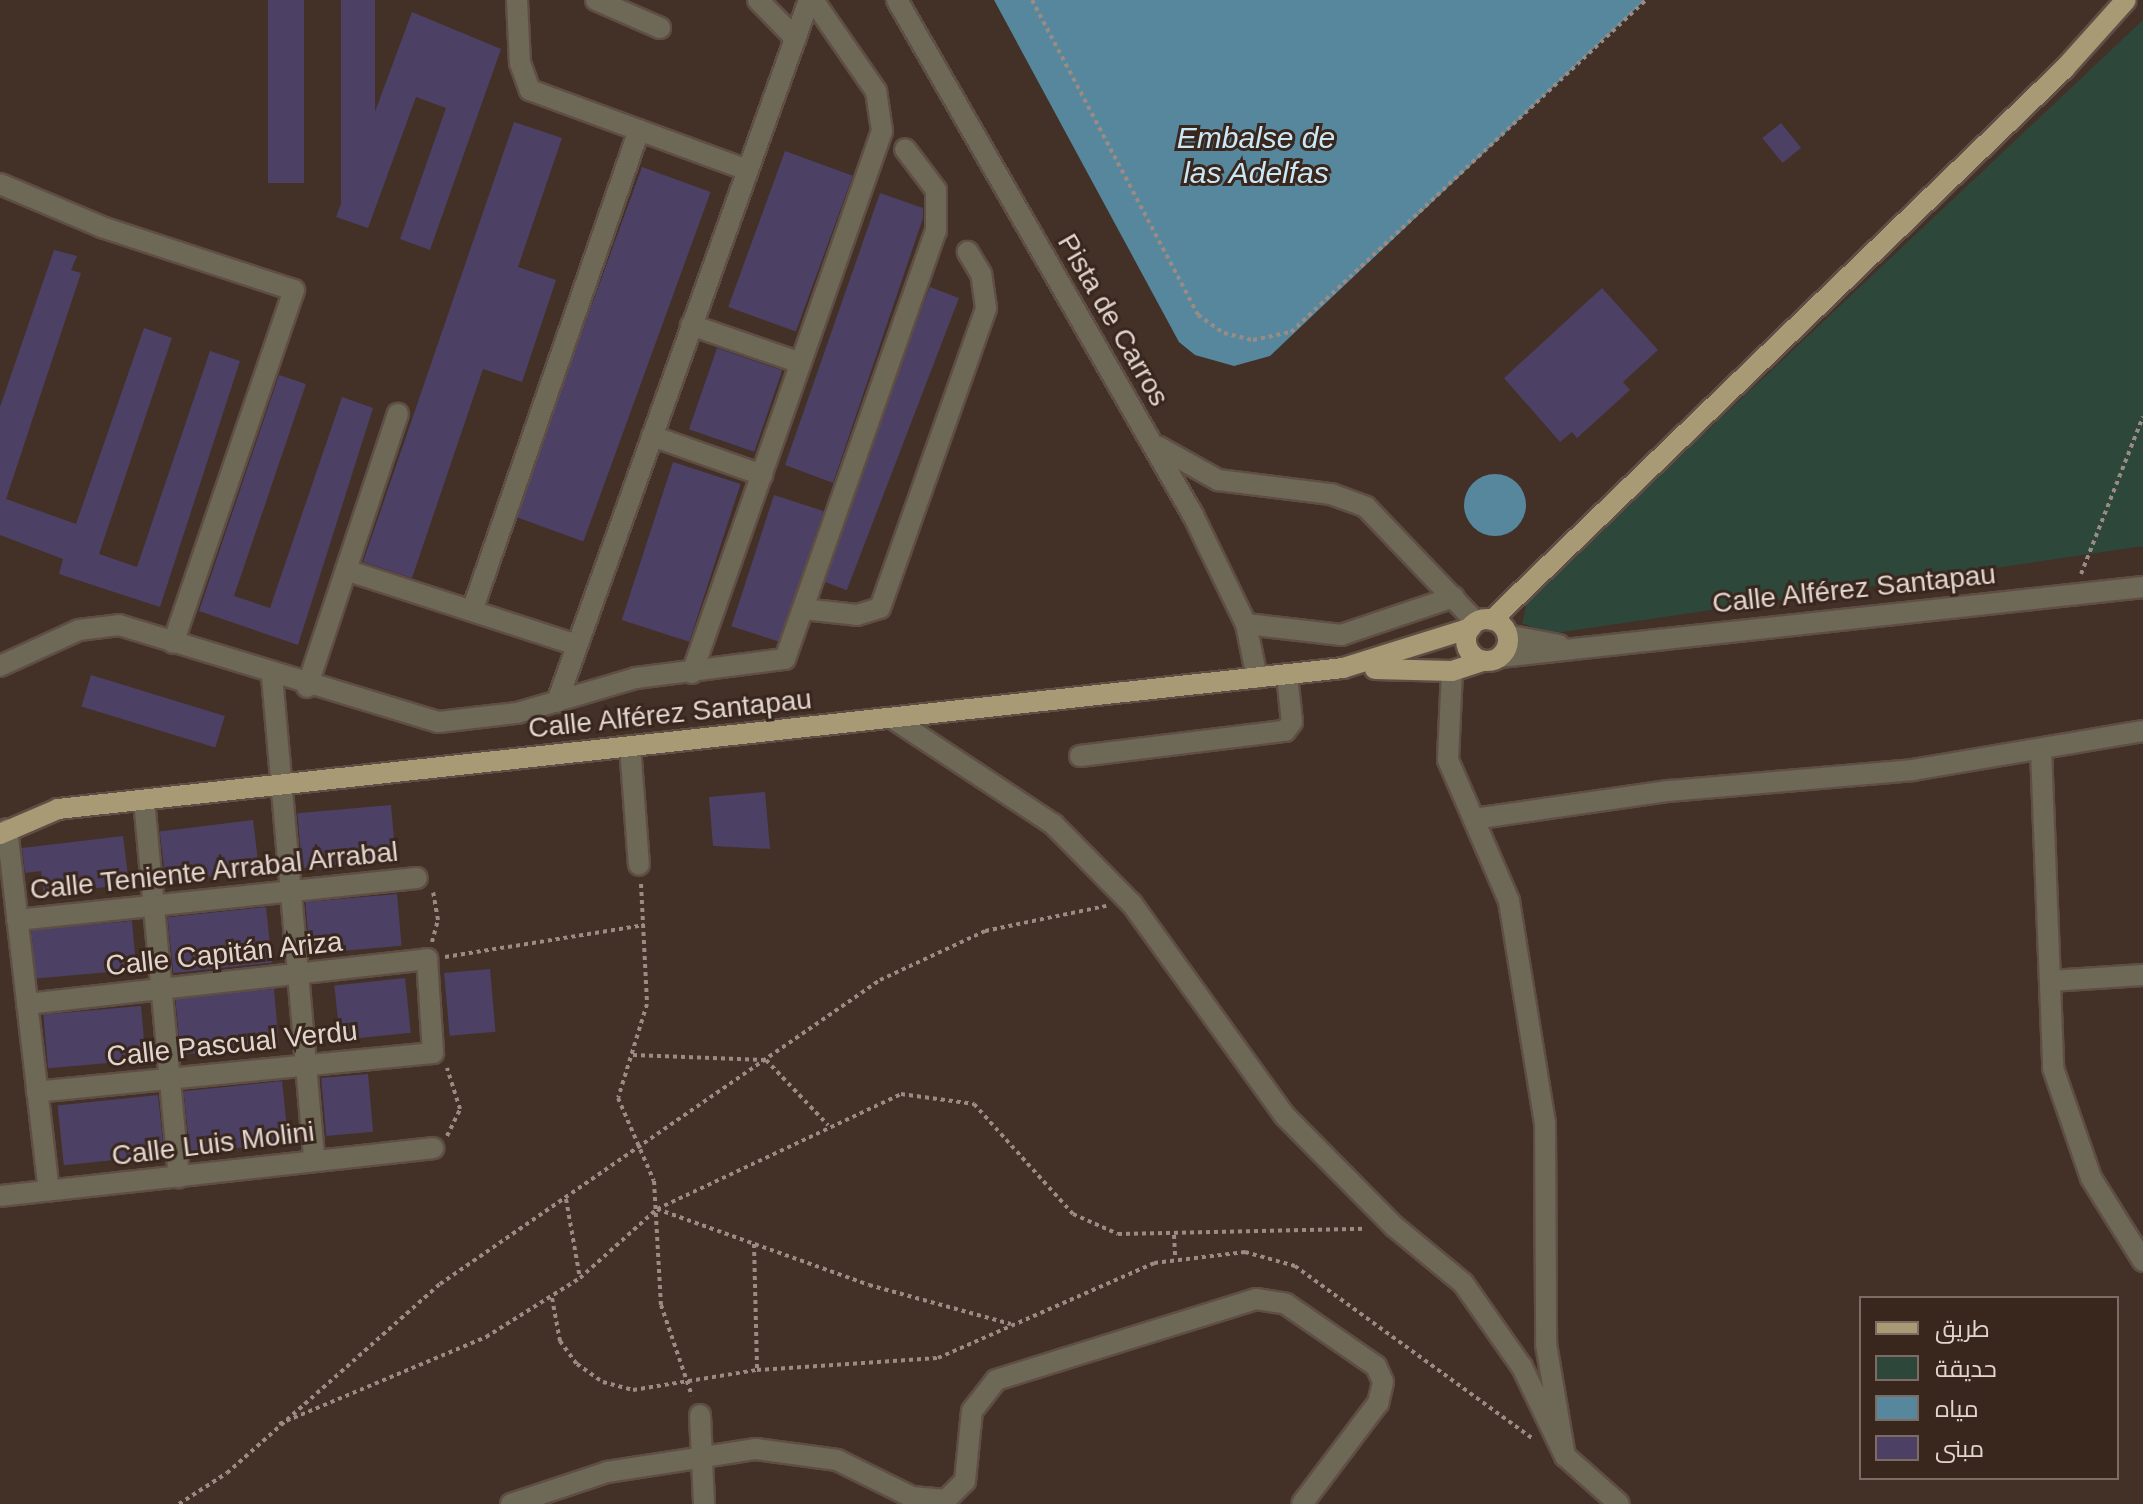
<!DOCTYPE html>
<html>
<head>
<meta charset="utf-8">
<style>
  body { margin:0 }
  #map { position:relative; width:2143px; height:1504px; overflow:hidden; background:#433027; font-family:Helvetica,Cairo,sans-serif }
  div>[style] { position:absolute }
  .green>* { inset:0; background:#2d483b }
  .water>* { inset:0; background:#56879d }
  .round { border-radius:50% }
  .building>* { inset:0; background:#4c4165; transform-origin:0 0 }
  .path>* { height:4px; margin-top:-2px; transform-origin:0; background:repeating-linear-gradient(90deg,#9a8b83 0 4px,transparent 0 8px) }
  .roads { filter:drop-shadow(2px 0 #5f4e45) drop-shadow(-2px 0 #5f4e45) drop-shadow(0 2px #5f4e45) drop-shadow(0 -2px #5f4e45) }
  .minor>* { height:20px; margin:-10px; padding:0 10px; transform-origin:10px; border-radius:10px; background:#6e6856 }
  .major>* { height:20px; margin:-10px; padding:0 10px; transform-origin:10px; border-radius:10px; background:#a79a75 }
  .major>.ring { margin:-10px; padding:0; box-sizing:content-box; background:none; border:20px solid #a79a75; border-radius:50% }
  span { translate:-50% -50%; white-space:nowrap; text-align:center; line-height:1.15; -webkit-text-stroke:6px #39261d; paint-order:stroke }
  .street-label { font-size:28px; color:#e1d5cf }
  .water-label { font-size:30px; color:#cae8f6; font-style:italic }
  .legend { position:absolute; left:1859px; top:1296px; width:260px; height:184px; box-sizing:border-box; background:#39261d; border:2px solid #7c6c64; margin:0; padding:10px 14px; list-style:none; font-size:24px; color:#e1d5cf }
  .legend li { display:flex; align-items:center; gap:16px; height:40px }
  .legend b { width:40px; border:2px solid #7c6c64 }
</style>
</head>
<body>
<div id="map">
  <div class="green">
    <div style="clip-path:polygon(2143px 20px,2143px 546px,1549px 634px,1522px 623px,1528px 600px)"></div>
  </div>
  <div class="water">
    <div style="clip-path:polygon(994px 0,1645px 0,1270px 356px,1234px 366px,1195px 355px,1179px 342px)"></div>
    <div class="round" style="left:1464px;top:474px;width:62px;height:62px"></div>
  </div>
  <div class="building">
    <div style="left:268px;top:0;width:36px;height:183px"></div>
    <div style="left:341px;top:0;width:34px;height:206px"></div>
    <div style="clip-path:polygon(412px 12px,501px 49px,430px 250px,400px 239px,446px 108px,416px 97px,368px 228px,336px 217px)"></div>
    <div style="clip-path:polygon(514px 122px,562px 138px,518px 267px,556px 280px,522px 382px,483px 369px,412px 578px,363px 562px)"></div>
    <div style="left:1781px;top:123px;width:32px;height:24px;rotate:51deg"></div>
    <div style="left:785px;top:151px;width:72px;height:166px;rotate:20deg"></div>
    <div style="left:642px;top:167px;width:73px;height:372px;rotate:20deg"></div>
    <div style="clip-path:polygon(880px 193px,923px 208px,923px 218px,833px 483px,785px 465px)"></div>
    <div style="clip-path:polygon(54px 250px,77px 256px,71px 270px,81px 273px,6px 499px,76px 524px,144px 328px,172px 338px,99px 554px,137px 567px,210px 351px,240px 361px,160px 607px,59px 574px,63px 559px,0 535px,0 407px)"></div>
    <div style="left:930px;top:287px;width:31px;height:313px;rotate:21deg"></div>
    <div style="clip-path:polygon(1602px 288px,1658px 350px,1623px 382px,1630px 390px,1577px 438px,1572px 432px,1560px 442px,1504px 378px)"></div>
    <div style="left:717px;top:348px;width:69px;height:86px;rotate:19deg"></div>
    <div style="clip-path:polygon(279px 375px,306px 384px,234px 596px,270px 608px,342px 397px,373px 408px,298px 645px,199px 611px)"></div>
    <div style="left:673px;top:462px;width:71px;height:166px;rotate:18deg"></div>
    <div style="left:774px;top:495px;width:52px;height:138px;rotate:18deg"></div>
    <div style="left:91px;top:675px;width:140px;height:33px;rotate:17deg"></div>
    <div style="clip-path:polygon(765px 792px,770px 849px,713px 846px,709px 797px)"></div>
    <div style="left:391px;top:805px;width:55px;height:94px;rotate:85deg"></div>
    <div style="left:253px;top:820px;width:51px;height:94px;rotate:83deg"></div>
    <div style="clip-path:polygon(123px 836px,129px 884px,44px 895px,41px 871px,25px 873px,22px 848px)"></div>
    <div style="left:397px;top:894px;width:52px;height:92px;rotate:85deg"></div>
    <div style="left:266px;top:907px;width:56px;height:99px;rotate:84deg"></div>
    <div style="left:132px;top:921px;width:49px;height:101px;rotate:85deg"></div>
    <div style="left:490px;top:969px;width:63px;height:46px;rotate:85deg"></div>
    <div style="left:405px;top:978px;width:55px;height:71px;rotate:84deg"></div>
    <div style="left:274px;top:989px;width:57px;height:99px;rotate:85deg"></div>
    <div style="left:141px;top:1006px;width:54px;height:98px;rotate:85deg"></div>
    <div style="left:368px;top:1074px;width:58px;height:47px;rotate:85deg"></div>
    <div style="left:282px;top:1081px;width:62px;height:99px;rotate:84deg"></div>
    <div style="left:158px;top:1095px;width:60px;height:101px;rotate:84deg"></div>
  </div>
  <div class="path">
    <div style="left:1032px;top:0;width:356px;rotate:62.2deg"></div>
    <div style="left:1198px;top:315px;width:32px;rotate:35deg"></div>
    <div style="left:1224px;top:333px;width:30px;rotate:14deg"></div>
    <div style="left:1253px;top:340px;width:39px;rotate:-12deg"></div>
    <div style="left:1291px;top:332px;width:486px;rotate:-43.1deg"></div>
    <div style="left:2081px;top:574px;width:169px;rotate:-68.5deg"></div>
    <div style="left:641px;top:884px;width:120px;rotate:87.1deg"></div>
    <div style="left:647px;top:1004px;width:98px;rotate:107.1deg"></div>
    <div style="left:618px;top:1098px;width:90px;rotate:66.6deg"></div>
    <div style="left:654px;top:1181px;width:124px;rotate:86.8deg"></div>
    <div style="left:661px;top:1305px;width:96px;rotate:71.2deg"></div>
    <div style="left:432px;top:942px;width:23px;rotate:-75deg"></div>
    <div style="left:438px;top:920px;width:28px;rotate:-100deg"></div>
    <div style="left:445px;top:957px;width:202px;rotate:-9.1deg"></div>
    <div style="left:633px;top:1055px;width:133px;rotate:2.2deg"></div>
    <div style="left:766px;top:1060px;width:90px;rotate:46.4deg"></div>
    <div style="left:447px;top:1136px;width:30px;rotate:-64deg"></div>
    <div style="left:460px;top:1109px;width:43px;rotate:-107.6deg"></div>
    <div style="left:566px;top:1199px;width:80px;rotate:80deg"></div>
    <div style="left:657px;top:1209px;width:225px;rotate:19.7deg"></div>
    <div style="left:869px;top:1285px;width:147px;rotate:15.4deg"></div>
    <div style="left:1174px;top:1235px;width:22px;rotate:87deg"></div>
    <div style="left:754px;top:1244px;width:125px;rotate:88.6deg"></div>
    <div style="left:552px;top:1298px;width:44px;rotate:79.5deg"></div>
    <div style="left:560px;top:1341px;width:29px;rotate:54deg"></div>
    <div style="left:577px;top:1364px;width:32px;rotate:35deg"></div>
    <div style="left:603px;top:1382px;width:31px;rotate:15deg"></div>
    <div style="left:633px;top:1390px;width:126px;rotate:-9.2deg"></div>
    <div style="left:757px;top:1370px;width:181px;rotate:-3.8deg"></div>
    <div style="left:938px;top:1358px;width:236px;rotate:-23.7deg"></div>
    <div style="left:1154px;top:1263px;width:92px;rotate:-6.9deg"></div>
    <div style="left:1245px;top:1252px;width:52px;rotate:15.6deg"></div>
    <div style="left:1295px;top:1266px;width:293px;rotate:36deg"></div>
    <div style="left:279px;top:1424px;width:225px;rotate:-22.8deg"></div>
    <div style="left:486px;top:1337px;width:111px;rotate:-32.1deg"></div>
    <div style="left:580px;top:1278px;width:103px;rotate:-41.9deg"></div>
    <div style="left:657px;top:1209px;width:270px;rotate:-25.2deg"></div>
    <div style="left:901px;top:1094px;width:74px;rotate:7.8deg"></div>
    <div style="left:974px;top:1104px;width:148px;rotate:48deg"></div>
    <div style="left:1073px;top:1214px;width:49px;rotate:24deg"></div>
    <div style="left:1118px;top:1234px;width:248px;rotate:-1.2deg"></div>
    <div style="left:179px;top:1504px;width:57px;rotate:-32.9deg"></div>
    <div style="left:227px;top:1473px;width:285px;rotate:-41.6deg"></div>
    <div style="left:440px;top:1284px;width:535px;rotate:-34.64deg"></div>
    <div style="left:880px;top:980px;width:116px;rotate:-25deg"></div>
    <div style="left:985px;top:931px;width:124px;rotate:-11.7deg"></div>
  </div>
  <div class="roads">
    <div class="minor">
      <div style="left:517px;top:0;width:63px;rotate:87.3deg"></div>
      <div style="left:520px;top:63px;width:29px;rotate:70deg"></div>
      <div style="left:530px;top:90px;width:232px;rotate:20.2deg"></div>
      <div style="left:596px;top:0;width:70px;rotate:23.6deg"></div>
      <div style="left:758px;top:0;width:54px;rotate:45.7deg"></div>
      <div style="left:897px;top:0;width:594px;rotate:60.11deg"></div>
      <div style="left:1193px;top:515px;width:121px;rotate:64.1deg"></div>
      <div style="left:1246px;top:624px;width:55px;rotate:78.5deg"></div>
      <div style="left:0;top:184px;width:111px;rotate:22.9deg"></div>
      <div style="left:102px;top:227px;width:202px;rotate:18.2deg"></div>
      <div style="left:294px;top:290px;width:373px;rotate:108.9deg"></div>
      <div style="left:691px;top:325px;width:116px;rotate:19.1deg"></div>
      <div style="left:652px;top:436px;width:117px;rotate:19.5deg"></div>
      <div style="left:1159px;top:447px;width:68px;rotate:29.2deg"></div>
      <div style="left:1218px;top:480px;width:114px;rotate:7.1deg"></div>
      <div style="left:1331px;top:494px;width:37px;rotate:20deg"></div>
      <div style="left:1366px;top:507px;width:159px;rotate:46.3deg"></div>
      <div style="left:346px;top:570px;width:243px;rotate:18deg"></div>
      <div style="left:803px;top:609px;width:54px;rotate:6.3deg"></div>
      <div style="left:857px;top:615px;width:24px;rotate:-17deg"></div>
      <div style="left:880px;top:608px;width:318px;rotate:-70.5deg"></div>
      <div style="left:986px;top:308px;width:34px;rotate:-98deg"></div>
      <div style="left:981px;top:274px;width:26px;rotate:-121deg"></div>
      <div style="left:472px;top:611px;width:509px;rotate:-70.85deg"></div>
      <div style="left:1246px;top:624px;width:96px;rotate:6.6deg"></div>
      <div style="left:1341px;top:635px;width:119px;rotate:-18.6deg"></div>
      <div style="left:1507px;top:635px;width:53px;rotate:10.9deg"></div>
      <div style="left:1500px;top:657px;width:647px;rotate:-6.21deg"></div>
      <div style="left:0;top:666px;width:87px;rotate:-24.5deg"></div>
      <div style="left:79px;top:630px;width:40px;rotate:-7.1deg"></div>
      <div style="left:119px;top:625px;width:334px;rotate:16.9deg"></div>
      <div style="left:439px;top:722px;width:79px;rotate:-6.6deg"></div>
      <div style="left:517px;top:713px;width:124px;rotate:-16.4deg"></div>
      <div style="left:636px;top:678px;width:150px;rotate:-7.3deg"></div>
      <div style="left:785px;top:659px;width:454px;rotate:-70.6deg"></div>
      <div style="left:936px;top:231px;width:41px;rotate:-90deg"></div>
      <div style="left:936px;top:190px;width:51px;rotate:-127.1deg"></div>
      <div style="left:1452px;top:671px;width:89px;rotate:92.6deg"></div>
      <div style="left:1448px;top:760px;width:154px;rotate:66.6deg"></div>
      <div style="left:1509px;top:901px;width:225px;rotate:80.8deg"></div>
      <div style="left:1545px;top:1123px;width:221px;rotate:89.7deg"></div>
      <div style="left:1546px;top:1344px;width:114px;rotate:80.4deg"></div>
      <div style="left:1565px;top:1456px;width:72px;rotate:41.6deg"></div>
      <div style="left:692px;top:673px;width:574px;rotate:-70.68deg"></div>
      <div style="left:882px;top:131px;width:40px;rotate:-98.5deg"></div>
      <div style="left:876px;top:91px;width:111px;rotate:-124.7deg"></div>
      <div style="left:272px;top:676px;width:486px;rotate:85deg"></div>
      <div style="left:307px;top:687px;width:288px;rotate:-71.6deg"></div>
      <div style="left:557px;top:702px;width:746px;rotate:-70.25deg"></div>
      <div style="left:892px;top:718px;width:193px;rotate:33.4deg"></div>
      <div style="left:1053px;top:824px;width:112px;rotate:45.4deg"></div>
      <div style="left:1132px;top:904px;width:260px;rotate:54.2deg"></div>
      <div style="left:1284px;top:1115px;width:158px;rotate:45.3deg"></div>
      <div style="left:1395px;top:1227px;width:88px;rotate:39.5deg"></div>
      <div style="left:1463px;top:1283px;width:103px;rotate:54.9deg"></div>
      <div style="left:1522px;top:1367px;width:99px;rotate:64.2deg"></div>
      <div style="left:630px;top:746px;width:119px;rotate:85.7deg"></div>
      <div style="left:2041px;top:749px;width:319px;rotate:87.8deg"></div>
      <div style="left:2053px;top:1068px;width:116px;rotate:70.9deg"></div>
      <div style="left:2091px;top:1178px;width:98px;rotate:57.9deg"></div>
      <div style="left:1080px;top:756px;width:207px;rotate:-7deg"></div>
      <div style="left:1285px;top:731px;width:11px;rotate:-52deg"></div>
      <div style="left:1292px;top:722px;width:47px;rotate:-96.1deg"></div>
      <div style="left:144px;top:800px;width:379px;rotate:84.7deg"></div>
      <div style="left:1474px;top:819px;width:197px;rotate:-8.2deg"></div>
      <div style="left:1669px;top:791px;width:245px;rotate:-4.9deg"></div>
      <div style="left:1913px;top:770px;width:233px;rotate:-9.6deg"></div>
      <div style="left:7px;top:829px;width:364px;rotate:83.4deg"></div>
      <div style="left:17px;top:920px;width:402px;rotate:-6deg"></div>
      <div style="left:2050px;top:981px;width:93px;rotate:-3.7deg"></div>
      <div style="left:27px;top:1004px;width:403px;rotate:-6.4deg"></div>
      <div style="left:427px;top:959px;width:94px;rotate:86.3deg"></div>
      <div style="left:433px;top:1053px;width:398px;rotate:174.4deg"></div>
      <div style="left:0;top:1196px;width:436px;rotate:-6.3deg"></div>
      <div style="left:700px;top:1415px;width:89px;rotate:87.4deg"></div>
      <div style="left:511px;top:1504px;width:101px;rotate:-18.4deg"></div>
      <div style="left:607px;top:1472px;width:151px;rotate:-8.8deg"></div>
      <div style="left:756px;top:1449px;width:82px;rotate:7.7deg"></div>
      <div style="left:837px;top:1460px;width:84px;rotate:26.3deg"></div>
      <div style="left:912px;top:1497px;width:34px;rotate:5deg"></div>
      <div style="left:946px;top:1500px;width:27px;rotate:-45deg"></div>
      <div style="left:965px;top:1481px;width:70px;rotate:-84.3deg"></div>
      <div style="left:972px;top:1411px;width:39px;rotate:-52deg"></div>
      <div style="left:996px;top:1380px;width:272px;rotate:-17.3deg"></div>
      <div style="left:1256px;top:1299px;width:30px;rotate:9deg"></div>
      <div style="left:1286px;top:1304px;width:109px;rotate:34.6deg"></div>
      <div style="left:1376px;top:1366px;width:17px;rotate:66deg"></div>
      <div style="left:1383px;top:1382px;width:22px;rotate:103deg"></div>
      <div style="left:1378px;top:1403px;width:126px;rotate:127deg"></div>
    </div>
    <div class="major">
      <div class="ring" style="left:1466px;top:619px;width:22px;height:22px"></div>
      <div style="left:1492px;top:620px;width:796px;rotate:-43.93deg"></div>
      <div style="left:2065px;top:68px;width:91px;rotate:-48.1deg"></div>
      <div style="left:1375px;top:669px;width:77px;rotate:1.5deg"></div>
      <div style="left:1452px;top:671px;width:33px;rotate:-18deg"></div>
      <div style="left:0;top:834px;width:63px;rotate:-23.3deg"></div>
      <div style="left:58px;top:809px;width:1293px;rotate:-6.26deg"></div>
      <div style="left:1343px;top:668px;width:134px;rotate:-17.4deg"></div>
    </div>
  </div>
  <div class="street-label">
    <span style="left:1113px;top:320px;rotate:60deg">Pista de Carros</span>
    <span style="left:1854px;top:589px;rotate:-6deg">Calle Alférez Santapau</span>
    <span style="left:670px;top:714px;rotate:-6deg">Calle Alférez Santapau</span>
    <span style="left:214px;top:871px;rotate:-6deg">Calle Teniente Arrabal Arrabal</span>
    <span style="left:224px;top:954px;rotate:-6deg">Calle Capitán Ariza</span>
    <span style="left:232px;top:1044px;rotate:-6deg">Calle Pascual Verdu</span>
    <span style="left:213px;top:1144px;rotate:-7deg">Calle Luis Molini</span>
  </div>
  <div class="water-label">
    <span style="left:1256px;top:155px">Embalse de<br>las Adelfas</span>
  </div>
  <ul class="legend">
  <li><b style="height:10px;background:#a79a75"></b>طريق</li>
  <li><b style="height:22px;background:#2d483b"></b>حديقة</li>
  <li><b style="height:22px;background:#56879d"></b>مياه</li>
  <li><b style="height:22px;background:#4c4165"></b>مبنى</li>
  </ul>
</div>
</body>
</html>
